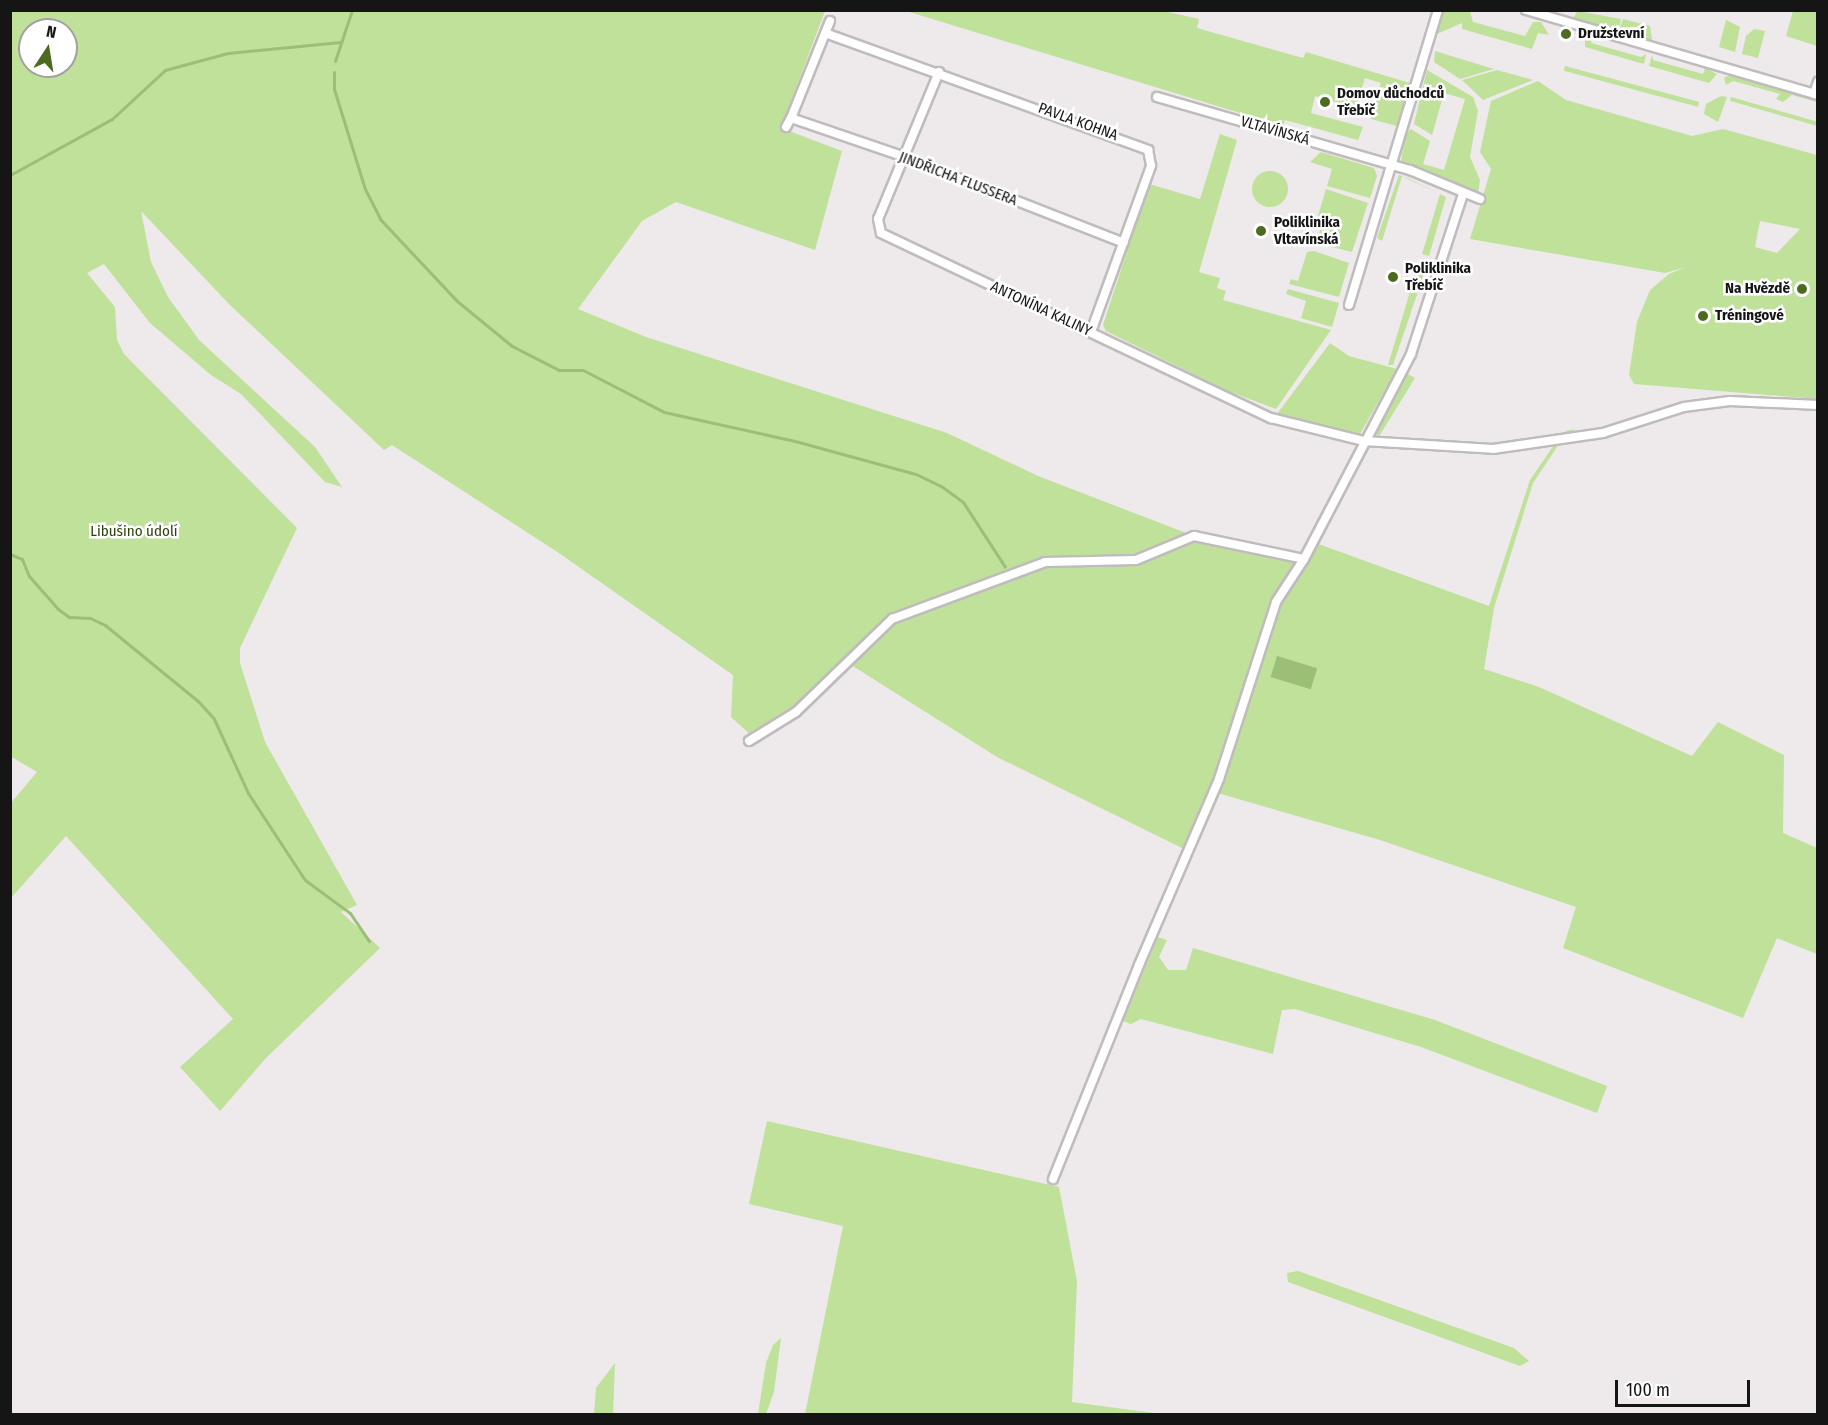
<!DOCTYPE html>
<html>
<head>
<meta charset="utf-8">
<style>
  body { margin:0 }
  #map { position:relative; width:1828px; height:1425px; overflow:hidden; background:#eee9ea; font-family:"Fira Sans Condensed",sans-serif }
  div>[style] { position:absolute }
  .green>* { inset:0; background:#bfe19a; transform-origin:0 0 }
  .round { border-radius:50% }
  .water>* { inset:0; background:#9bbf74; transform-origin:0 0 }
  .stream>* { height:3px; margin:-1.5px; padding:0 1.5px; transform-origin:1.5px; border-radius:1.5px; background:#9bbf74 }
  .roads { filter:drop-shadow(2px 0 #c0bbbc) drop-shadow(-2px 0 #c0bbbc) drop-shadow(0 2px #c0bbbc) drop-shadow(0 -2px #c0bbbc) }
  .street>* { height:8px; margin:-4px; padding:0 4px; transform-origin:4px; border-radius:4px; background:#fff }
  .dots>* { width:16px; height:16px; translate:-50% -50%; box-sizing:border-box; border:3px solid #fff; border-radius:50% }
  span { translate:-50% -50%; white-space:nowrap; text-align:center; line-height:1.15; -webkit-text-stroke:5px #fff; paint-order:stroke }
  .poi-label { font-size:15px; color:#161515; font-weight:700 }
  .left { translate:0 -50%; text-align:left }
  .right { translate:-100% -50%; text-align:right }
  .street-label { font-size:15px; color:#161515 }
  .park-label { font-size:15px; color:#2d430d }
  .frame { position:absolute; inset:0; border:12px solid #161515; pointer-events:none }
  .north { position:absolute; left:18px; top:18px; width:60px; height:60px; box-sizing:border-box; background:#fff; border:2px solid #a2a1a1; border-radius:50%; rotate:12deg; font-size:16px; font-weight:700; line-height:24px; text-align:center; color:#161515 }
  .north::after { content:''; display:block; margin:auto; width:21px; height:27px; background:#4c6b21; clip-path:polygon(50% 0,100% 100%,50% 72%,0 100%) }
  .scale { position:absolute; left:1615px; top:1380px; width:135px; height:27px; box-sizing:border-box; border:3px solid #161515; border-top:0; padding-left:8px; font-size:18px; line-height:21px; white-space:nowrap; color:#161515; -webkit-text-stroke:4px #fff; paint-order:stroke }
</style>
</head>
<body>
<div id="map">
  <div class="green">
    <div style="clip-path:polygon(1444px 10px,1470px 11px,1473px 22px,1525px 36px,1533px 22px,1541px 22px,1549px 35px,1538px 33px,1532px 49px,1462px 29px,1462px 23px,1437px 34px)"></div>
    <div style="clip-path:polygon(evenodd,10px 11px,825px 11px,781px 128px,842px 151px,815px 250px,676px 202px,642px 221px,578px 309px,646px 337px,947px 433px,1038px 476px,1194px 536px,1303px 559px,1313px 542px,1489px 606px,1530px 480px,1554px 445px,1566px 431px,1575px 429px,1559px 444px,1533px 483px,1494px 608px,1484px 669px,1539px 687px,1692px 756px,1718px 722px,1784px 755px,1783px 833px,1817px 848px,1817px 954px,1777px 938px,1743px 1018px,1563px 948px,1576px 907px,1380px 840px,1214px 792px,1184px 849px,997px 757px,848px 663px,796px 712px,752px 736px,731px 717px,733px 675px,556px 551px,392px 445px,384px 450px,229px 304px,141px 211px,151px 262px,168px 297px,199px 340px,315px 447px,342px 487px,325px 482px,241px 394px,211px 375px,150px 323px,104px 264px,87px 273px,115px 307px,117px 340px,124px 354px,297px 528px,240px 648px,240px 663px,265px 742px,357px 905px,341px 912px,380px 948px,265px 1059px,220px 1111px,180px 1067px,233px 1019px,66px 836px,11px 898px,11px 803px,37px 772px,10px 756px,10px 11px,30px 30px,66px 30px,66px 66px,30px 66px,30px 30px)"></div>
    <div style="clip-path:polygon(906px 11px,1164px 11px,1199px 19px,1197px 28px,1303px 58px,1306px 52px,1410px 83px,1397px 126px,1371px 119px,1381px 83px,1365px 78px,1356px 108px,1315px 96px,1311px 113px,1363px 127px,1358px 140px,1285px 120px,1283px 126px)"></div>
    <div style="clip-path:polygon(1578px 11px,1621px 19px,1619px 28px,1613px 27px,1611px 31px,1572px 19px)"></div>
    <div style="clip-path:polygon(1793px 11px,1817px 11px,1817px 46px,1786px 36px)"></div>
    <div style="clip-path:polygon(1623px 19px,1650px 26px,1652px 39px,1649px 42px,1614px 32px,1619px 30px)"></div>
    <div style="clip-path:polygon(1726px 20px,1740px 27px,1735px 52px,1719px 47px)"></div>
    <div style="clip-path:polygon(1754px 29px,1765px 31px,1758px 58px,1742px 54px,1746px 36px)"></div>
    <div style="clip-path:polygon(1585px 36px,1593px 36px,1591px 43px,1641px 57px,1646px 54px,1644px 64px,1585px 47px)"></div>
    <div style="clip-path:polygon(1435px 51px,1494px 69px,1460px 79px,1434px 62px)"></div>
    <div style="clip-path:polygon(1652px 55px,1653px 60px,1703px 74px,1705px 68px,1717px 74px,1709px 83px,1649px 66px)"></div>
    <div style="left:1565px;top:66px;width:139px;height:5px;rotate:15deg"></div>
    <div style="clip-path:polygon(1427px 70px,1473px 97px,1478px 111px,1470px 157px,1480px 180px,1478px 194px,1401px 161px,1405px 135px,1411px 129px,1430px 141px,1423px 164px,1444px 170px,1465px 99px,1444px 93px,1432px 135px,1414px 124px)"></div>
    <div style="clip-path:polygon(1497px 70px,1533px 80px,1483px 100px,1462px 80px)"></div>
    <div style="clip-path:polygon(1731px 74px,1817px 99px,1817px 102px,1792px 95px,1783px 102px,1776px 99px,1780px 94px,1733px 81px,1726px 85px,1724px 78px)"></div>
    <div style="clip-path:polygon(evenodd,1538px 81px,1566px 100px,1692px 136px,1723px 129px,1817px 155px,1817px 399px,1634px 384px,1629px 375px,1637px 322px,1650px 290px,1669px 274px,1686px 267px,1665px 273px,1470px 239px,1491px 169px,1480px 152px,1491px 101px,1538px 81px,1760px 221px,1800px 229px,1777px 253px,1755px 247px,1760px 221px)"></div>
    <div style="clip-path:polygon(1721px 96px,1727px 97px,1718px 122px,1704px 114px,1706px 104px)"></div>
    <div style="left:1731px;top:97px;width:90px;height:4px;rotate:16deg"></div>
    <div style="clip-path:polygon(1220px 134px,1237px 140px,1199px 272px,1220px 278px,1217px 288px,1226px 291px,1223px 300px,1331px 330px,1276px 409px,1228px 391px,1106px 331px,1103px 325px,1149px 184px,1200px 199px)"></div>
    <div style="clip-path:polygon(1321px 152px,1374px 168px,1377px 176px,1370px 198px,1327px 186px,1332px 169px,1310px 162px)"></div>
    <div class="round" style="left:1252px;top:171px;width:36px;height:36px"></div>
    <div style="clip-path:polygon(1399px 175px,1408px 178px,1446px 197px,1429px 256px,1422px 254px,1440px 194px,1402px 176px,1382px 241px,1377px 238px)"></div>
    <div style="clip-path:polygon(1326px 189px,1368px 203px,1352px 252px,1316px 243px,1321px 228px,1315px 226px)"></div>
    <div style="clip-path:polygon(1314px 251px,1349px 263px,1339px 297px,1289px 284px,1291px 279px,1298px 281px,1307px 252px)"></div>
    <div style="clip-path:polygon(1419px 262px,1427px 265px,1393px 365px,1388px 365px)"></div>
    <div style="clip-path:polygon(1288px 289px,1339px 303px,1332px 327px,1301px 318px,1306px 301px,1286px 294px)"></div>
    <div style="clip-path:polygon(1330px 343px,1349px 356px,1397px 369px,1360px 434px,1277px 414px)"></div>
    <div style="clip-path:polygon(1406px 373px,1415px 378px,1378px 438px,1376px 427px)"></div>
    <div style="clip-path:polygon(1158px 937px,1167px 940px,1159px 957px,1168px 970px,1186px 970px,1193px 948px,1435px 1020px,1607px 1086px,1597px 1113px,1421px 1047px,1295px 1009px,1282px 1010px,1273px 1054px,1141px 1019px,1131px 1024px,1123px 1021px)"></div>
    <div style="clip-path:polygon(767px 1121px,1059px 1187px,1077px 1281px,1072px 1402px,1161px 1414px,805px 1414px,843px 1226px,749px 1204px)"></div>
    <div style="clip-path:polygon(1298px 1271px,1514px 1348px,1529px 1361px,1520px 1366px,1288px 1282px,1287px 1273px)"></div>
    <div style="clip-path:polygon(781px 1338px,774px 1392px,766px 1414px,758px 1414px,766px 1363px,773px 1345px)"></div>
    <div style="clip-path:polygon(615px 1363px,613px 1414px,594px 1414px,596px 1388px)"></div>
  </div>
  <div class="water">
    <div style="left:1277px;top:656px;width:42px;height:22px;rotate:17deg"></div>
  </div>
  <div class="stream">
    <div style="left:335px;top:61px;width:54px;rotate:-71.6deg"></div>
    <div style="left:334px;top:72px;width:17px;rotate:90deg"></div>
    <div style="left:334px;top:89px;width:105px;rotate:72.8deg"></div>
    <div style="left:365px;top:189px;width:34px;rotate:63deg"></div>
    <div style="left:380px;top:219px;width:112px;rotate:46.8deg"></div>
    <div style="left:457px;top:301px;width:71px;rotate:39.3deg"></div>
    <div style="left:512px;top:346px;width:53px;rotate:27.1deg"></div>
    <div style="left:559px;top:370px;width:24px"></div>
    <div style="left:583px;top:370px;width:91px;rotate:27.4deg"></div>
    <div style="left:664px;top:412px;width:134px;rotate:12.5deg"></div>
    <div style="left:795px;top:441px;width:125px;rotate:15.3deg"></div>
    <div style="left:916px;top:474px;width:28px;rotate:26deg"></div>
    <div style="left:941px;top:486px;width:27px;rotate:36deg"></div>
    <div style="left:963px;top:502px;width:77px;rotate:57.1deg"></div>
    <div style="left:10px;top:175px;width:116px;rotate:-28.8deg"></div>
    <div style="left:112px;top:119px;width:72px;rotate:-42.8deg"></div>
    <div style="left:165px;top:70px;width:65px;rotate:-15.1deg"></div>
    <div style="left:228px;top:53px;width:113px;rotate:-5.6deg"></div>
    <div style="left:10px;top:554px;width:13px;rotate:23deg"></div>
    <div style="left:22px;top:559px;width:18px;rotate:68deg"></div>
    <div style="left:29px;top:576px;width:44px;rotate:48.7deg"></div>
    <div style="left:58px;top:609px;width:14px;rotate:36deg"></div>
    <div style="left:69px;top:617px;width:21px;rotate:3deg"></div>
    <div style="left:90px;top:618px;width:17px;rotate:25deg"></div>
    <div style="left:105px;top:625px;width:120px;rotate:39.3deg"></div>
    <div style="left:198px;top:701px;width:24px;rotate:48deg"></div>
    <div style="left:214px;top:719px;width:81px;rotate:65.3deg"></div>
    <div style="left:248px;top:793px;width:104px;rotate:56.8deg"></div>
    <div style="left:305px;top:880px;width:56px;rotate:36.3deg"></div>
    <div style="left:350px;top:913px;width:34px;rotate:56deg"></div>
  </div>
  <div class="roads">
    <div class="street">
      <div style="left:1526px;top:10px;width:304px;rotate:16.2deg"></div>
      <div style="left:830px;top:21px;width:105px;rotate:111.9deg"></div>
      <div style="left:791px;top:118px;width:117px;rotate:18.9deg"></div>
      <div style="left:902px;top:156px;width:238px;rotate:21.4deg"></div>
      <div style="left:825px;top:33px;width:344px;rotate:19.9deg"></div>
      <div style="left:1148px;top:150px;width:16px;rotate:79deg"></div>
      <div style="left:1151px;top:166px;width:177px;rotate:109.9deg"></div>
      <div style="left:939px;top:72px;width:159px;rotate:112.5deg"></div>
      <div style="left:878px;top:219px;width:14px;rotate:78deg"></div>
      <div style="left:881px;top:233px;width:432px;rotate:25.4deg"></div>
      <div style="left:1271px;top:418px;width:96px;rotate:13.9deg"></div>
      <div style="left:1364px;top:441px;width:129px;rotate:3.5deg"></div>
      <div style="left:1493px;top:449px;width:111px;rotate:-8.3deg"></div>
      <div style="left:1603px;top:433px;width:85px;rotate:-17.8deg"></div>
      <div style="left:1684px;top:407px;width:46px;rotate:-7.4deg"></div>
      <div style="left:1730px;top:401px;width:88px;rotate:2.6deg"></div>
      <div style="left:1814px;top:94px;width:13px;rotate:-72deg"></div>
      <div style="left:1157px;top:97px;width:263px;rotate:16.1deg"></div>
      <div style="left:1410px;top:170px;width:76px;rotate:22.5deg"></div>
      <div style="left:786px;top:127px;width:10px;rotate:-61deg"></div>
      <div style="left:1349px;top:305px;width:308px;rotate:-73.2deg"></div>
      <div style="left:749px;top:741px;width:55px;rotate:-31.7deg"></div>
      <div style="left:796px;top:712px;width:134px;rotate:-44.1deg"></div>
      <div style="left:892px;top:619px;width:163px;rotate:-20.4deg"></div>
      <div style="left:1045px;top:562px;width:91px;rotate:-1.3deg"></div>
      <div style="left:1136px;top:560px;width:63px;rotate:-22.5deg"></div>
      <div style="left:1194px;top:536px;width:112px;rotate:11.8deg"></div>
      <div style="left:1053px;top:1179px;width:231px;rotate:-68.1deg"></div>
      <div style="left:1139px;top:965px;width:202px;rotate:-66.7deg"></div>
      <div style="left:1219px;top:779px;width:186px;rotate:-72.1deg"></div>
      <div style="left:1276px;top:602px;width:51px;rotate:-56.9deg"></div>
      <div style="left:1304px;top:559px;width:231px;rotate:-62.4deg"></div>
      <div style="left:1411px;top:354px;width:168px;rotate:-72deg"></div>
    </div>
  </div>
  <div class="dots">
    <div style="left:1566px;top:34px;background:#4c6b21"></div>
    <div style="left:1325px;top:102px;background:#4c6b21"></div>
    <div style="left:1261px;top:231px;background:#4c6b21"></div>
    <div style="left:1393px;top:277px;background:#4c6b21"></div>
    <div style="left:1802px;top:289px;background:#4c6b21"></div>
    <div style="left:1703px;top:316px;background:#4c6b21"></div>
  </div>
  <div class="poi-label">
    <span class="left" style="left:1578px;top:34px">Družstevní</span>
    <span class="left" style="left:1337px;top:102px">Domov důchodců<br>Třebíč</span>
    <span class="left" style="left:1274px;top:231px">Poliklinika<br>Vltavínská</span>
    <span class="left" style="left:1405px;top:277px">Poliklinika<br>Třebíč</span>
    <span class="right" style="left:1790px;top:289px">Na Hvězdě</span>
    <span class="left" style="left:1715px;top:316px">Tréningové</span>
  </div>
  <div class="street-label">
    <span style="left:1078px;top:122px;rotate:20deg">PAVLA KOHNA</span>
    <span style="left:1275px;top:131px;rotate:16deg">VLTAVÍNSKÁ</span>
    <span style="left:958px;top:179px;rotate:21deg">JINDŘICHA FLUSSERA</span>
    <span style="left:1041px;top:309px;rotate:25deg">ANTONÍNA KALINY</span>
  </div>
  <div class="park-label">
    <span style="left:134px;top:532px">Libušino údolí</span>
  </div>
  <div class="frame"></div>
  <div class="north">N</div>
  <div class="scale">100 m</div>
</div>
</body>
</html>
